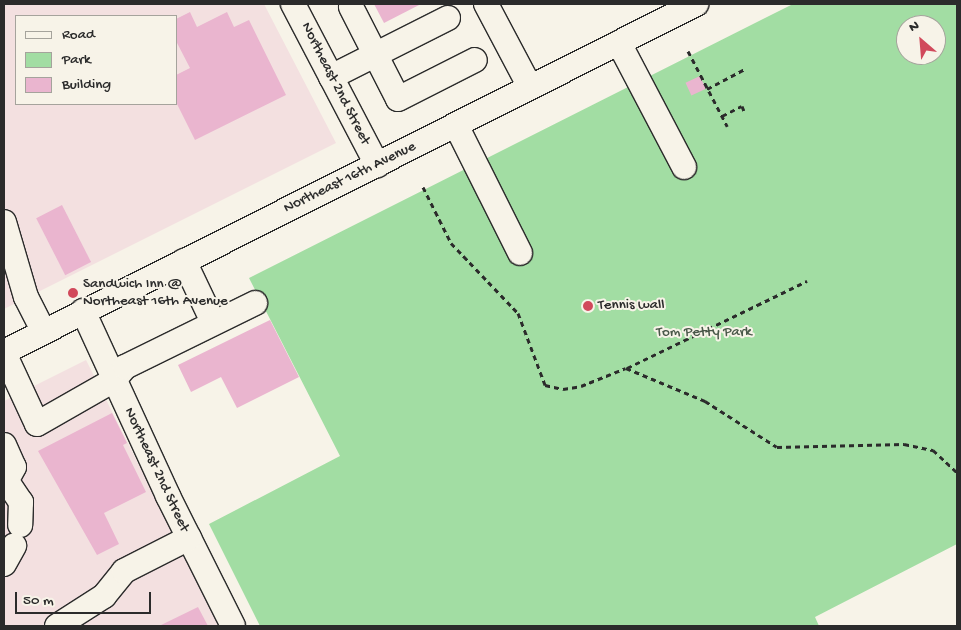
<!DOCTYPE html>
<html>
<head>
<meta charset="utf-8">
<style>
  body { margin:0 }
  #map { position:relative; width:961px; height:630px; overflow:hidden; background:#f7f3e8; font-family:"Gochi Hand",sans-serif }
  div>[style] { position:absolute }
  .built>* { inset:0; background:#f3e0e0 }
  .green>* { inset:0; background:#a2dda3 }
  .building>* { inset:0; background:#eab5cf; transform-origin:0 0 }
  .path>* { height:3px; margin-top:-1.5px; transform-origin:0; background:repeating-linear-gradient(90deg,#2b2b2b 0 5px,transparent 0 9px) }
  .roads { filter:drop-shadow(1px 0 #2b2b2b) drop-shadow(-1px 0 #2b2b2b) drop-shadow(0 1px #2b2b2b) drop-shadow(0 -1px #2b2b2b) }
  .minor>* { height:24px; margin:-12px; padding:0 12px; transform-origin:12px; border-radius:12px; background:#f7f3e8 }
  .dots>* { width:14px; height:14px; translate:-50% -50%; box-sizing:border-box; border:2px solid #f7f3e8; border-radius:50% }
  span { translate:-50% -50%; white-space:nowrap; text-align:center; line-height:1.15; -webkit-text-stroke:4px #f7f3e8; paint-order:stroke }
  .street-label { font-size:15px; color:#2b2b2b }
  .poi-label { font-size:15px; color:#2b2b2b }
  .left { translate:0 -50%; text-align:left }
  .park-label { font-size:15px; color:#495849 }
  .frame { position:absolute; inset:0; border:5px solid #2b2b2b; pointer-events:none }
  .legend { position:absolute; left:15px; top:15px; width:162px; height:90px; box-sizing:border-box; background:#f7f3e8; border:1px solid #a5a39c; margin:0; padding:6px 9px; list-style:none; font-size:15px; color:#2b2b2b }
  .legend li { display:flex; align-items:center; gap:10px; height:25px }
  .legend b { width:25px; border:1px solid #a5a39c }
  .north { position:absolute; left:896px; top:15px; width:50px; height:50px; box-sizing:border-box; background:#f7f3e8; border:1px solid #a5a39c; border-radius:50%; rotate:333deg; font-size:14px; font-weight:700; line-height:20px; text-align:center; color:#2b2b2b }
  .north::after { content:''; display:block; margin:auto; width:18px; height:22px; background:#d1495b; clip-path:polygon(50% 0,100% 100%,50% 72%,0 100%) }
  .scale { position:absolute; left:15px; top:592px; width:136px; height:22px; box-sizing:border-box; border:2px solid #2b2b2b; border-top:0; padding-left:6px; font-size:15px; line-height:18px; white-space:nowrap; color:#2b2b2b; -webkit-text-stroke:4px #f7f3e8; paint-order:stroke }
</style>
</head>
<body>
<div id="map">
  <div class="built">
    <div style="clip-path:polygon(evenodd,4px 4px,264px 4px,336px 143px,4px 309px,4px 4px,16px 16px,176px 16px,176px 104px,16px 104px,16px 16px)"></div>
    <div style="clip-path:polygon(86px 360px,220px 626px,4px 626px,4px 401px)"></div>
  </div>
  <div class="green">
    <div style="clip-path:polygon(evenodd,793px 4px,957px 4px,957px 544px,815px 617px,819px 626px,260px 626px,209px 524px,340px 456px,249px 278px,793px 4px,906px 25px,936px 25px,936px 55px,906px 55px,906px 25px)"></div>
  </div>
  <div class="building">
    <div style="clip-path:polygon(374px 4px,421px 4px,384px 23px)"></div>
    <div style="clip-path:polygon(190px 12px,197px 27px,227px 12px,234px 27px,249px 20px,286px 95px,195px 140px,176px 102px,176px 75px,190px 68px,176px 41px,176px 19px)"></div>
    <div style="left:700px;top:76px;width:14px;height:16px;rotate:65deg"></div>
    <div style="left:62px;top:205px;width:64px;height:29px;rotate:63deg"></div>
    <div style="clip-path:polygon(270px 320px,299px 377px,237px 408px,221px 377px,191px 392px,178px 365px)"></div>
    <div style="clip-path:polygon(112px 413px,127px 443px,123px 445px,146px 492px,104px 513px,119px 544px,97px 555px,38px 451px)"></div>
    <div style="clip-path:polygon(198px 607px,208px 626px,159px 626px)"></div>
  </div>
  <div class="path">
    <div style="left:688px;top:51px;width:85px;rotate:62.5deg"></div>
    <div style="left:707px;top:89px;width:43px;rotate:-27.8deg"></div>
    <div style="left:722px;top:116px;width:22px;rotate:-27deg"></div>
    <div style="left:742px;top:106px;width:5px;rotate:68deg"></div>
    <div style="left:423px;top:187px;width:63px;rotate:63.4deg"></div>
    <div style="left:451px;top:243px;width:97px;rotate:46.3deg"></div>
    <div style="left:518px;top:313px;width:77px;rotate:69.4deg"></div>
    <div style="left:545px;top:385px;width:18px;rotate:13deg"></div>
    <div style="left:563px;top:389px;width:18px;rotate:-9deg"></div>
    <div style="left:581px;top:386px;width:48px;rotate:-21.8deg"></div>
    <div style="left:626px;top:368px;width:86px;rotate:22.7deg"></div>
    <div style="left:705px;top:401px;width:85px;rotate:32.6deg"></div>
    <div style="left:777px;top:447px;width:127px;rotate:-1.4deg"></div>
    <div style="left:904px;top:444px;width:30px;rotate:12deg"></div>
    <div style="left:933px;top:450px;width:33px;rotate:43deg"></div>
    <div style="left:627px;top:368px;width:200px;rotate:-25.8deg"></div>
  </div>
  <div class="roads">
    <div class="minor">
      <div style="left:293px;top:4px;width:182px;rotate:62.4deg"></div>
      <div style="left:486px;top:4px;width:94px;rotate:62.1deg"></div>
      <div style="left:351px;top:7px;width:103px;rotate:62.9deg"></div>
      <div style="left:398px;top:99px;width:86px;rotate:-26.9deg"></div>
      <div style="left:619px;top:43px;width:140px;rotate:62.3deg"></div>
      <div style="left:331px;top:77px;width:131px;rotate:-26.8deg"></div>
      <div style="left:456px;top:125px;width:143px;rotate:63.4deg"></div>
      <div style="left:4px;top:222px;width:78px;rotate:73.7deg"></div>
      <div style="left:26px;top:297px;width:38px;rotate:63deg"></div>
      <div style="left:184px;top:261px;width:68px;rotate:64.6deg"></div>
      <div style="left:83px;top:311px;width:204px;rotate:65.3deg"></div>
      <div style="left:168px;top:496px;width:145px;rotate:63.4deg"></div>
      <div style="left:4px;top:352px;width:775px;rotate:-26.7deg"></div>
      <div style="left:4px;top:353px;width:78px;rotate:65.1deg"></div>
      <div style="left:37px;top:424px;width:89px;rotate:-29.7deg"></div>
      <div style="left:114px;top:380px;width:17px;rotate:-50deg"></div>
      <div style="left:125px;top:367px;width:145px;rotate:-26.2deg"></div>
      <div style="left:4px;top:445px;width:24px;rotate:66deg"></div>
      <div style="left:14px;top:467px;width:21px;rotate:119deg"></div>
      <div style="left:6px;top:480px;width:27px;rotate:56deg"></div>
      <div style="left:21px;top:502px;width:23px;rotate:92deg"></div>
      <div style="left:4px;top:564px;width:21px;rotate:-61deg"></div>
      <div style="left:57px;top:626px;width:56px;rotate:-32.6deg"></div>
      <div style="left:104px;top:596px;width:32px;rotate:-51deg"></div>
      <div style="left:124px;top:571px;width:73px;rotate:-26.9deg"></div>
    </div>
  </div>
  <div class="dots">
    <div style="left:73px;top:293px;background:#d1495b"></div>
    <div style="left:588px;top:306px;background:#d1495b"></div>
  </div>
  <div class="street-label">
    <span style="left:335px;top:84px;rotate:63deg">Northeast 2nd Street</span>
    <span style="left:350px;top:178px;rotate:-26deg">Northeast 16th Avenue</span>
    <span style="left:156px;top:470px;rotate:65deg">Northeast 2nd Street</span>
  </div>
  <div class="poi-label">
    <span class="left" style="left:83px;top:293px">Sandwich Inn @<br>Northeast 16th Avenue</span>
    <span class="left" style="left:598px;top:306px">Tennis wall</span>
  </div>
  <div class="park-label">
    <span style="left:704px;top:333px">Tom Petty Park</span>
  </div>
  <div class="frame"></div>
  <ul class="legend">
  <li><b style="height:6px;background:#f7f3e8"></b>Road</li>
  <li><b style="height:14px;background:#a2dda3"></b>Park</li>
  <li><b style="height:14px;background:#eab5cf"></b>Building</li>
  </ul>
  <div class="north">N</div>
  <div class="scale">50 m</div>
</div>
</body>
</html>
